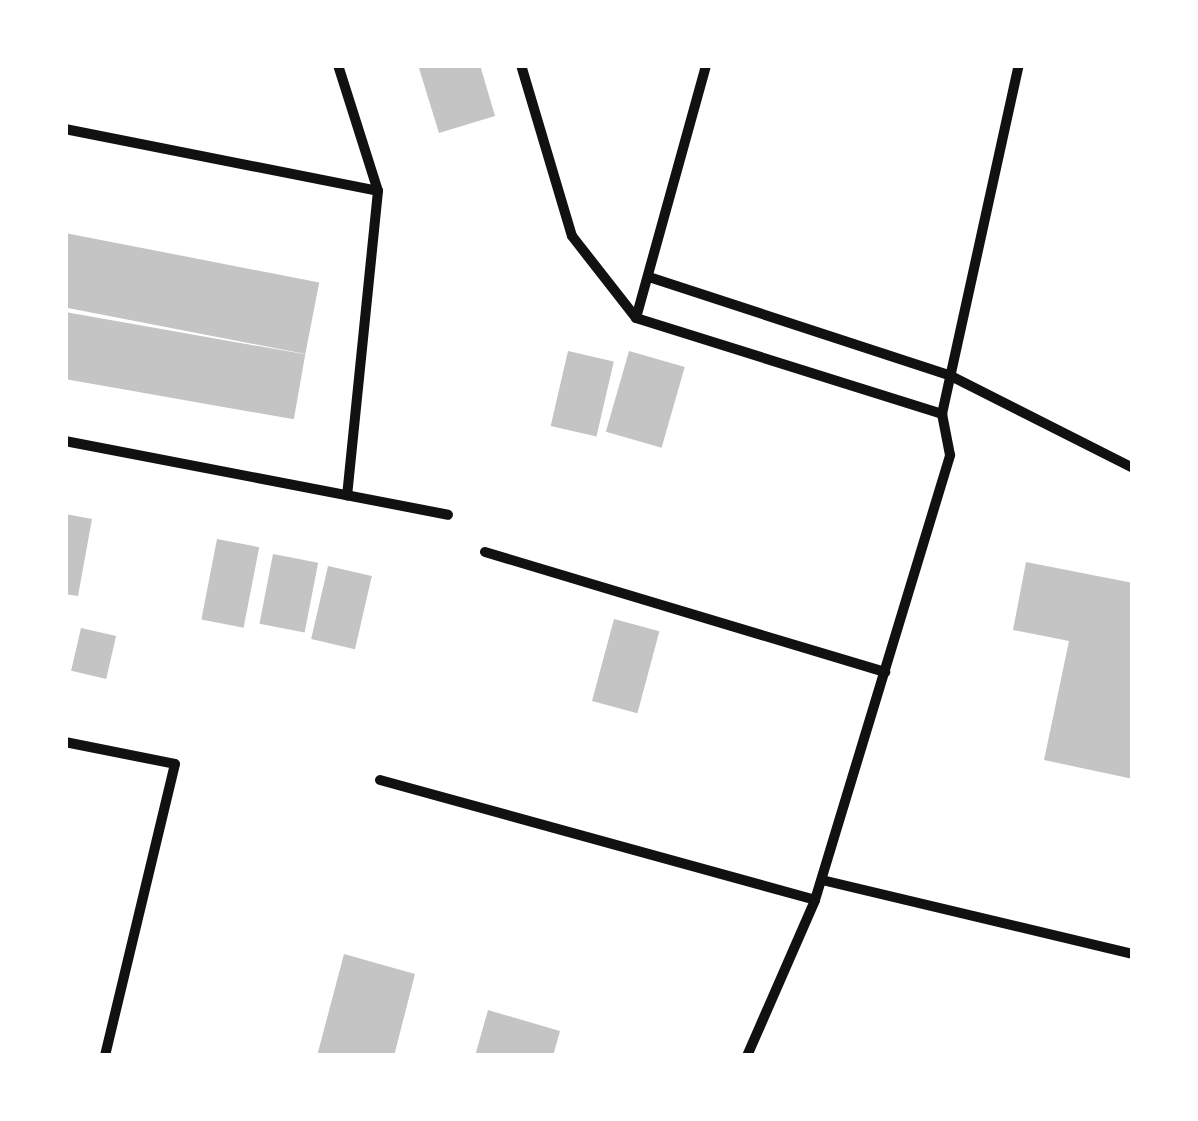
<!DOCTYPE html>
<html>
<head>
<meta charset="utf-8">
<style>
  body { margin:0 }
  #map { position:relative; width:1198px; height:1121px; overflow:hidden; background:#fff; font-family:"Playfair Display",serif }
  div>[style] { position:absolute }
  .building>* { inset:0; background:#c4c4c4; transform-origin:0 0 }
  .minor>* { height:10px; margin:-5px; padding:0 5px; transform-origin:5px; border-radius:5px; background:#111 }
  span { translate:-50% -50%; white-space:nowrap; text-align:center; line-height:1.15; -webkit-text-stroke:8px #fff; paint-order:stroke }
  .frame { position:absolute; inset:0; border:68px solid #fff; pointer-events:none }
</style>
</head>
<body>
<div id="map">
  <div class="building">
    <div style="clip-path:polygon(418px 65px,480px 65px,495px 116px,439px 133px)"></div>
    <div style="left:65px;top:233px;width:259px;height:73px;rotate:11deg"></div>
    <div style="left:65px;top:312px;width:244px;height:66px;rotate:10deg"></div>
    <div style="left:568px;top:351px;width:47px;height:77px;rotate:13deg"></div>
    <div style="left:629px;top:351px;width:58px;height:84px;rotate:16deg"></div>
    <div style="clip-path:polygon(65px 514px,92px 519px,78px 596px,65px 594px)"></div>
    <div style="left:217px;top:539px;width:43px;height:82px;rotate:11deg"></div>
    <div style="left:273px;top:554px;width:46px;height:71px;rotate:11deg"></div>
    <div style="clip-path:polygon(1026px 562px,1133px 583px,1133px 779px,1044px 760px,1069px 641px,1013px 630px)"></div>
    <div style="left:328px;top:566px;width:45px;height:75px;rotate:13deg"></div>
    <div style="left:614px;top:619px;width:47px;height:85px;rotate:15deg"></div>
    <div style="left:81px;top:628px;width:36px;height:44px;rotate:13deg"></div>
    <div style="clip-path:polygon(344px 954px,415px 974px,394px 1056px,317px 1056px)"></div>
    <div style="clip-path:polygon(488px 1010px,560px 1031px,553px 1056px,475px 1056px)"></div>
  </div>
  <div class="minor">
    <div style="left:338px;top:65px;width:132px;rotate:72.4deg"></div>
    <div style="left:378px;top:191px;width:306px;rotate:95.8deg"></div>
    <div style="left:521px;top:65px;width:178px;rotate:73.4deg"></div>
    <div style="left:572px;top:236px;width:104px;rotate:52deg"></div>
    <div style="left:636px;top:318px;width:321px;rotate:17.4deg"></div>
    <div style="left:65px;top:129px;width:319px;rotate:11.2deg"></div>
    <div style="left:649px;top:277px;width:316px;rotate:18.1deg"></div>
    <div style="left:949px;top:375px;width:206px;rotate:26.8deg"></div>
    <div style="left:636px;top:318px;width:263px;rotate:-74.5deg"></div>
    <div style="left:65px;top:441px;width:390px;rotate:10.9deg"></div>
    <div style="left:485px;top:552px;width:418px;rotate:16.7deg"></div>
    <div style="left:65px;top:742px;width:112px;rotate:11.3deg"></div>
    <div style="left:175px;top:764px;width:300px;rotate:103.5deg"></div>
    <div style="left:380px;top:780px;width:451px;rotate:15.4deg"></div>
    <div style="left:822px;top:880px;width:320px;rotate:13.4deg"></div>
    <div style="left:747px;top:1056px;width:170px;rotate:-66.4deg"></div>
    <div style="left:815px;top:900px;width:465px;rotate:-73.1deg"></div>
    <div style="left:950px;top:455px;width:42px;rotate:-101deg"></div>
    <div style="left:942px;top:414px;width:357px;rotate:-77.6deg"></div>
  </div>
  <div class="frame"></div>
</div>
</body>
</html>
